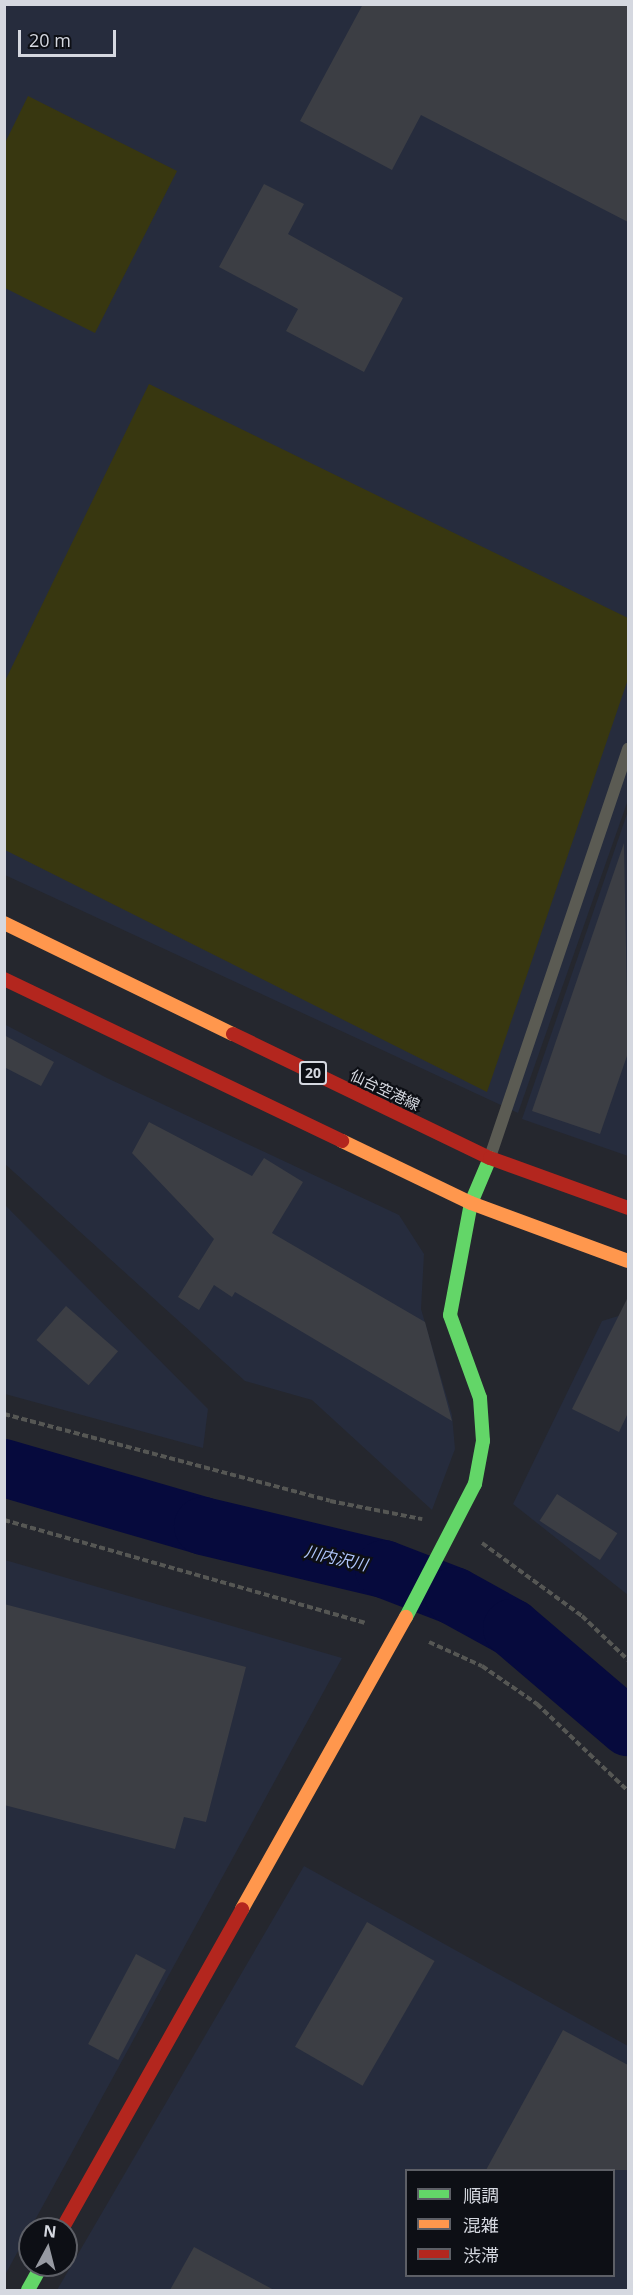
<!DOCTYPE html>
<html>
<head>
<meta charset="utf-8">
<style>
  body { margin:0 }
  #map { position:relative; width:633px; height:2295px; overflow:hidden; background:#25272e; font-family:"Open Sans","Noto Sans JP",sans-serif }
  div>[style] { position:absolute }
  .built>* { inset:0; background:#262c3d }
  .green>* { inset:0; background:#383710 }
  .river>* { height:58px; margin:-29px; padding:0 29px; transform-origin:29px; border-radius:29px; background:#060a3d }
  .building>* { inset:0; background:#3c3e44; transform-origin:0 0 }
  .path>* { height:4px; margin-top:-2px; transform-origin:0; background:repeating-linear-gradient(90deg,#565754 0 6px,transparent 0 9px) }
  .lane>* { height:12px; margin:-6px; padding:0 6px; transform-origin:6px; border-radius:6px; background:#5b5b53 }
  .fast>* { height:14px; margin:-7px; padding:0 7px; transform-origin:7px; border-radius:7px; background:#63d668 }
  .slow>* { height:14px; margin:-7px; padding:0 7px; transform-origin:7px; border-radius:7px; background:#ff974d }
  .jam>* { height:14px; margin:-7px; padding:0 7px; transform-origin:7px; border-radius:7px; background:#b3261e }
  span { translate:-50% -50%; white-space:nowrap; text-align:center; line-height:1.15; -webkit-text-stroke:4.5px #0d0f15; paint-order:stroke }
  .shield-label span { padding:2px 4px; background:#0d0f15; border:2px solid; border-radius:4px; -webkit-text-stroke-width:0 }
  .shield-label { font-size:14px; color:#d5d8e0; font-weight:700 }
  .street-label { font-size:15px; color:#d5d8e0 }
  .water-label { font-size:16px; color:#b0c6fc; font-style:italic }
  .frame { position:absolute; inset:0; border:6px solid #d5d8e0; pointer-events:none }
  .legend { position:absolute; left:405px; top:2169px; width:210px; height:108px; box-sizing:border-box; background:#0d0f15; border:2px solid #5d5f66; margin:0; padding:8px 10px; list-style:none; font-size:18px; color:#d5d8e0 }
  .legend li { display:flex; align-items:center; gap:12px; height:30px }
  .legend b { width:30px; border:2px solid #5d5f66 }
  .north { position:absolute; left:18px; top:2217px; width:60px; height:60px; box-sizing:border-box; background:#0d0f15; border:2px solid #5d5f66; border-radius:50%; rotate:7deg; font-size:16px; font-weight:700; line-height:24px; text-align:center; color:#d5d8e0 }
  .north::after { content:''; display:block; margin:auto; width:21px; height:27px; background:#979aa2; clip-path:polygon(50% 0,100% 100%,50% 72%,0 100%) }
  .scale { position:absolute; left:18px; top:30px; width:98px; height:27px; box-sizing:border-box; border:3px solid #d5d8e0; border-top:0; padding-left:8px; font-size:18px; line-height:21px; white-space:nowrap; color:#d5d8e0; -webkit-text-stroke:4px #0d0f15; paint-order:stroke }
</style>
</head>
<body>
<div id="map">
  <div class="built">
    <div style="clip-path:polygon(5px 5px,628px 5px,628px 800px,518px 1113px,5px 875px)"></div>
    <div style="clip-path:polygon(628px 811px,628px 1156px,522px 1119px)"></div>
    <div style="clip-path:polygon(4px 1024px,107px 1078px,399px 1215px,424px 1254px,421px 1309px,452px 1415px,455px 1449px,432px 1510px,312px 1400px,245px 1381px,5px 1164px)"></div>
    <div style="clip-path:polygon(4px 1204px,208px 1409px,203px 1448px,5px 1394px)"></div>
    <div style="clip-path:polygon(628px 1313px,628px 1595px,513px 1504px,602px 1321px)"></div>
    <div style="clip-path:polygon(5px 1560px,342px 1658px,5px 2275px)"></div>
    <div style="clip-path:polygon(evenodd,304px 1866px,628px 2046px,628px 2290px,57px 2290px,304px 1866px,406px 2170px,614px 2170px,614px 2276px,406px 2276px,406px 2170px)"></div>
  </div>
  <div class="green">
    <div style="clip-path:polygon(28px 96px,177px 171px,95px 333px,5px 288px,5px 143px)"></div>
    <div style="clip-path:polygon(149px 384px,628px 618px,628px 679px,487px 1092px,5px 850px,5px 681px)"></div>
  </div>
  <div class="river">
    <div style="left:4px;top:1468px;width:207px;rotate:16.2deg"></div>
    <div style="left:203px;top:1526px;width:186px;rotate:13.4deg"></div>
    <div style="left:384px;top:1569px;width:75px;rotate:21.1deg"></div>
    <div style="left:454px;top:1596px;width:66px;rotate:28.9deg"></div>
    <div style="left:512px;top:1628px;width:153px;rotate:40.5deg"></div>
  </div>
  <div class="building">
    <div style="clip-path:polygon(363px 4px,628px 4px,628px 222px,421px 115px,392px 170px,300px 121px)"></div>
    <div style="clip-path:polygon(264px 184px,304px 204px,288px 234px,403px 298px,364px 372px,286px 331px,298px 309px,219px 267px)"></div>
    <div style="clip-path:polygon(624px 843px,628px 1053px,600px 1134px,532px 1111px)"></div>
    <div style="clip-path:polygon(4px 1035px,54px 1062px,41px 1086px,4px 1067px)"></div>
    <div style="clip-path:polygon(149px 1122px,252px 1176px,264px 1158px,303px 1182px,272px 1233px,425px 1322px,452px 1421px,235px 1292px,232px 1297px,214px 1285px,199px 1310px,178px 1297px,214px 1239px,132px 1153px)"></div>
    <div style="clip-path:polygon(628px 1297px,628px 1413px,619px 1432px,572px 1409px)"></div>
    <div style="left:66px;top:1306px;width:69px;height:45px;rotate:41deg"></div>
    <div style="left:557px;top:1494px;width:72px;height:32px;rotate:33deg"></div>
    <div style="clip-path:polygon(4px 1604px,246px 1667px,206px 1822px,184px 1817px,175px 1849px,4px 1805px)"></div>
    <div style="left:367px;top:1922px;width:78px;height:144px;rotate:30deg"></div>
    <div style="left:136px;top:1954px;width:34px;height:102px;rotate:28deg"></div>
    <div style="clip-path:polygon(563px 2030px,628px 2065px,628px 2170px,486px 2170px)"></div>
    <div style="clip-path:polygon(194px 2247px,274px 2290px,170px 2290px)"></div>
  </div>
  <div class="path">
    <div style="left:4px;top:1414px;width:337px;rotate:14.9deg"></div>
    <div style="left:330px;top:1501px;width:94px;rotate:11.1deg"></div>
    <div style="left:4px;top:1520px;width:375px;rotate:15.9deg"></div>
    <div style="left:482px;top:1543px;width:124px;rotate:36.1deg"></div>
    <div style="left:582px;top:1616px;width:64px;rotate:43.7deg"></div>
    <div style="left:429px;top:1642px;width:58px;rotate:24.4deg"></div>
    <div style="left:482px;top:1666px;width:67px;rotate:34.6deg"></div>
    <div style="left:537px;top:1704px;width:126px;rotate:43.7deg"></div>
  </div>
  <div class="lane">
    <div style="left:490px;top:1157px;width:431px;rotate:-71.3deg"></div>
  </div>
  <div class="fast">
    <div style="left:406px;top:1617px;width:150px;rotate:-62.6deg"></div>
    <div style="left:475px;top:1484px;width:44px;rotate:-79.5deg"></div>
    <div style="left:483px;top:1441px;width:43px;rotate:-94deg"></div>
    <div style="left:480px;top:1398px;width:88px;rotate:-109.9deg"></div>
    <div style="left:450px;top:1315px;width:114px;rotate:-79.4deg"></div>
    <div style="left:471px;top:1203px;width:49px;rotate:-67.1deg"></div>
    <div style="left:28px;top:2290px;width:29px;rotate:-61deg"></div>
  </div>
  <div class="slow">
    <div style="left:4px;top:923px;width:254px;rotate:25.9deg"></div>
    <div style="left:342px;top:1141px;width:143px;rotate:25.7deg"></div>
    <div style="left:471px;top:1203px;width:167px;rotate:20.3deg"></div>
    <div style="left:242px;top:1909px;width:335px;rotate:-60.7deg"></div>
  </div>
  <div class="jam">
    <div style="left:4px;top:979px;width:375px;rotate:25.6deg"></div>
    <div style="left:233px;top:1034px;width:285px;rotate:25.8deg"></div>
    <div style="left:490px;top:1158px;width:147px;rotate:19.9deg"></div>
    <div style="left:62px;top:2229px;width:367px;rotate:-60.6deg"></div>
  </div>
  <div class="shield-label">
    <span style="left:313px;top:1073px">20</span>
  </div>
  <div class="street-label">
    <span style="left:385px;top:1090px;rotate:25deg">仙台空港線</span>
  </div>
  <div class="water-label">
    <span style="left:336px;top:1558px;rotate:13deg">川内沢川</span>
  </div>
  <div class="frame"></div>
  <ul class="legend">
  <li><b style="height:8px;background:#63d668"></b>順調</li>
  <li><b style="height:8px;background:#ff974d"></b>混雑</li>
  <li><b style="height:8px;background:#b3261e"></b>渋滞</li>
  </ul>
  <div class="north">N</div>
  <div class="scale">20 m</div>
</div>
</body>
</html>
